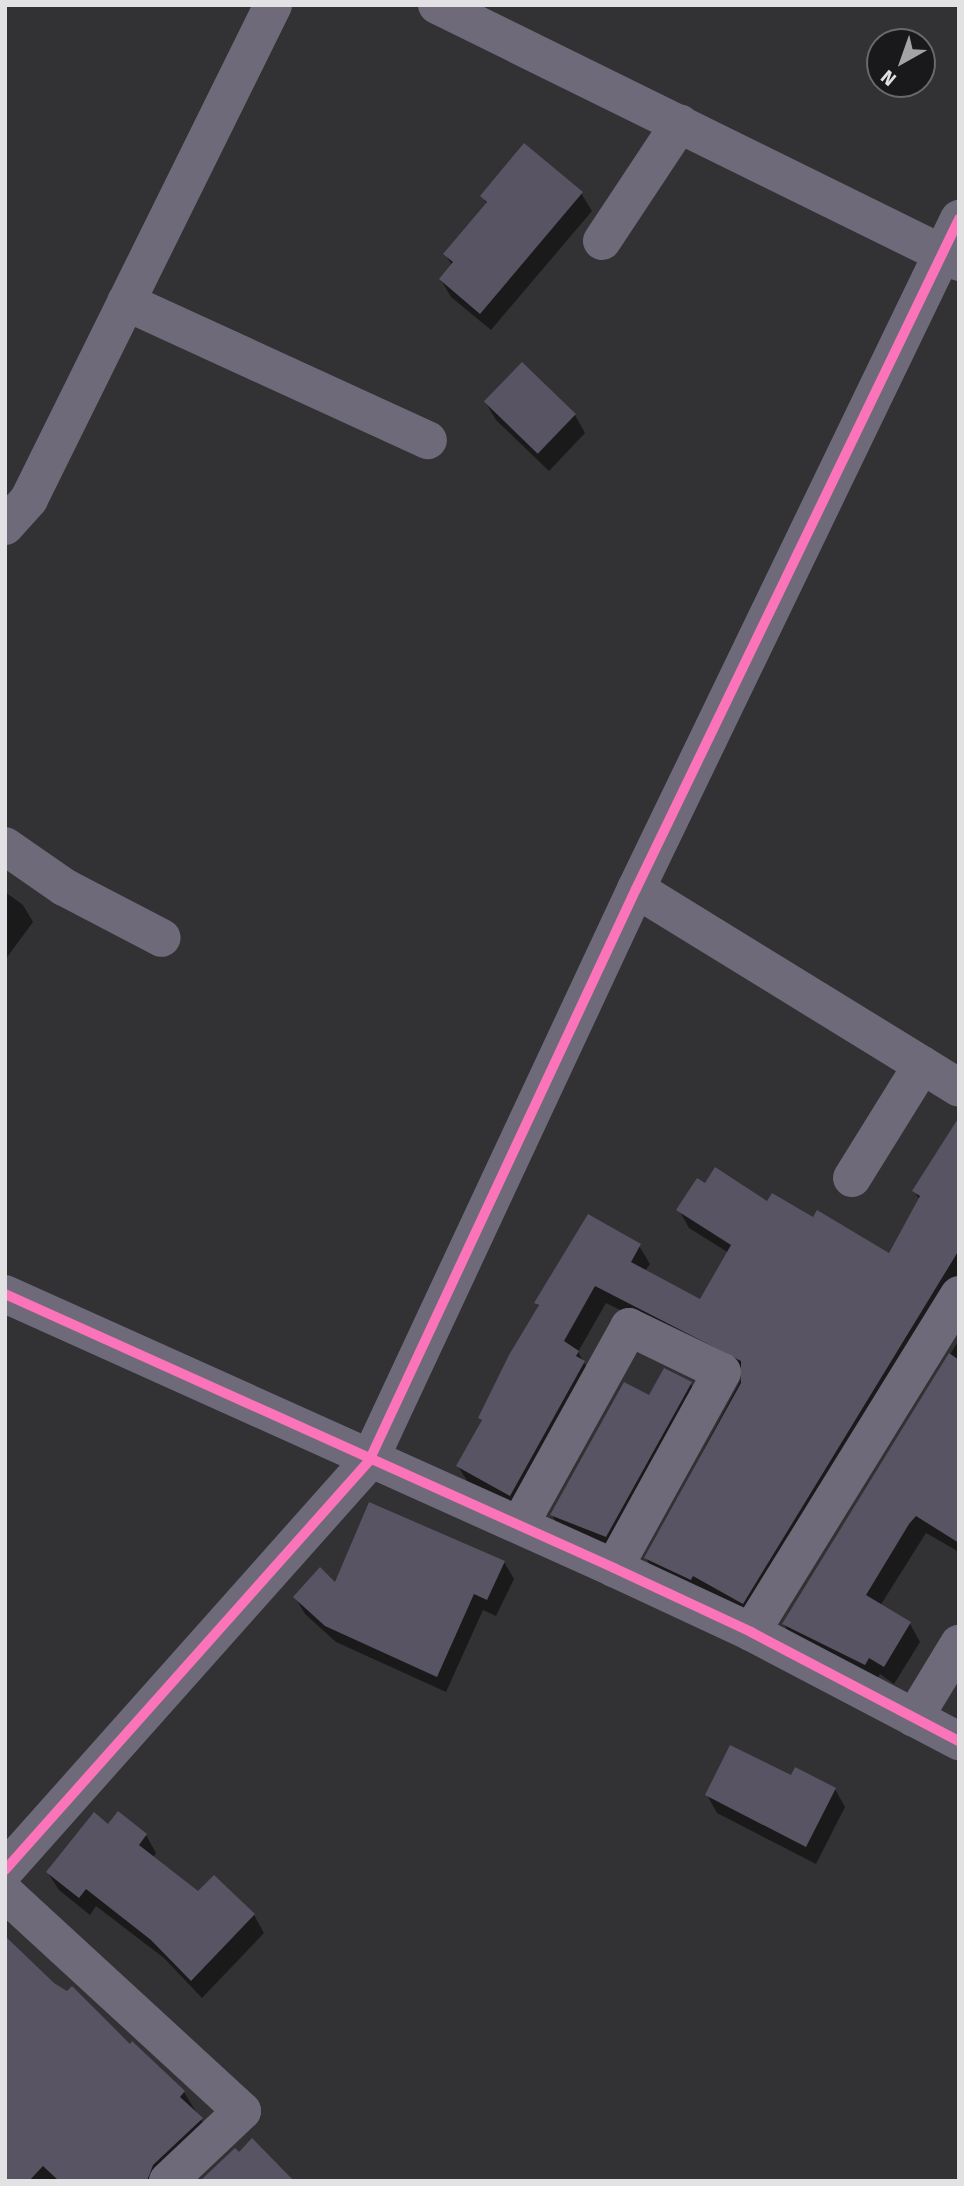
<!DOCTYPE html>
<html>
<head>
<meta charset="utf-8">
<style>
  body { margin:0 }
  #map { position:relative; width:964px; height:2186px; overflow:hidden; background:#323133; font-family:"Fira Sans",sans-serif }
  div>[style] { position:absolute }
  .shadow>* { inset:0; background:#0007 }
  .building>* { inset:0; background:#585464; transform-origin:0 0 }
  .minor>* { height:38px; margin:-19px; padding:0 19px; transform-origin:19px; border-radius:19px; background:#6e6a79 }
  .cycleway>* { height:10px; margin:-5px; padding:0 5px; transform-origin:5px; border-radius:5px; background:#fb73b8 }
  span { translate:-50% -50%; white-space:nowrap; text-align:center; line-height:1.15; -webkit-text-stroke:7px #19181a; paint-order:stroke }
  .frame { position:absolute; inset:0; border:7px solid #e2e2e4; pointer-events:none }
  .north { position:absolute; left:866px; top:28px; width:70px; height:70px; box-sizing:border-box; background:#19181a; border:2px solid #69696b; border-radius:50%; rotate:220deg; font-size:19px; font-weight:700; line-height:28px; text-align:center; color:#e2e2e4 }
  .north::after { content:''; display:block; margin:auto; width:24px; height:32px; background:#a4a4a6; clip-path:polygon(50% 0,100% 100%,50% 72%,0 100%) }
</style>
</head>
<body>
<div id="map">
  <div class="shadow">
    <div style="clip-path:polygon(581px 193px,592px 211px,491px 330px,451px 297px,441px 280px,452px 265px,445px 254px,487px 204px,482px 196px)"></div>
    <div style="clip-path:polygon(486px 403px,575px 415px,585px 433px,549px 471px,496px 420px)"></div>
    <div style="clip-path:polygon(5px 892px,23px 905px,33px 922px,5px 960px)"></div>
    <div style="clip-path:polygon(959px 1135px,959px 1294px,753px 1621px,657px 1576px,646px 1558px,745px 1372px,606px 1303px,578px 1352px,594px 1380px,521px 1513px,469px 1484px,458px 1466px,540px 1308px,536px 1303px,639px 1246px,650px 1264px,645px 1271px,701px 1301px,729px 1253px,689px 1228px,679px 1210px,705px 1186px,814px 1219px,889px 1256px,920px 1200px,914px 1191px)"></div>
    <div style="clip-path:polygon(959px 1340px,959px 1552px,926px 1533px,880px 1606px,910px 1624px,920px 1642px,894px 1684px,880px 1674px,875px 1682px,794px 1641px,784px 1624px)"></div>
    <div style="clip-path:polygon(690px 1383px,701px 1401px,616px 1554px,562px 1533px,552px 1515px,650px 1398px)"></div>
    <div style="clip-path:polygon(504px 1562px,514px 1579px,496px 1616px,483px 1610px,446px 1692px,336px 1642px,305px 1614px,295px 1597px)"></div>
    <div style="clip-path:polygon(792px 1778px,835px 1789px,845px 1807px,816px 1864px,717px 1813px,707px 1795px)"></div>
    <div style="clip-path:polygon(108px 1827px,146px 1835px,156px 1853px,152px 1858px,198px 1894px,254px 1915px,264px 1933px,202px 1998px,164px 1958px,96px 1906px,90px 1915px,59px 1890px,48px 1873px)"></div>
    <div style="clip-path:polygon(53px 1984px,184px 2092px,211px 2136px,165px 2181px,5px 2181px)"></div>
  </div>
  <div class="building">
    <div style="clip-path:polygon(524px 143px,583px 192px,480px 314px,439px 279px,453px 262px,443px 254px,487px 202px,480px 196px)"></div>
    <div style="left:522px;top:362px;width:75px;height:55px;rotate:44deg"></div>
    <div style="clip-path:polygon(959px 1117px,959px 1250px,743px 1604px,693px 1576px,691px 1580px,644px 1558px,741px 1383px,741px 1361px,595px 1286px,564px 1341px,579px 1351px,576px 1356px,585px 1361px,510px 1496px,456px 1466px,482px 1420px,478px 1418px,509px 1355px,539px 1305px,534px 1303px,588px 1214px,641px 1244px,631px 1262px,700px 1299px,731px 1245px,676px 1210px,697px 1178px,705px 1183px,715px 1167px,767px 1201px,772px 1193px,813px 1217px,817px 1210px,889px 1253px,920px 1196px,912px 1191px)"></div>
    <div style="clip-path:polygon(949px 1353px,959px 1360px,959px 1543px,916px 1516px,909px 1524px,866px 1595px,911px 1622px,884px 1667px,869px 1658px,865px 1665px,782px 1624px)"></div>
    <div style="clip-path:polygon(664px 1368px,692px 1382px,606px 1537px,550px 1515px,624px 1382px,649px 1395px)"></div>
    <div style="clip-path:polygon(369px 1502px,505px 1561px,487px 1600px,474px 1594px,437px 1677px,325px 1626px,293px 1597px,320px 1567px,335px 1582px)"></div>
    <div style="clip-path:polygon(730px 1745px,791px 1775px,795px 1767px,836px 1788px,806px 1847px,705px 1795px)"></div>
    <div style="clip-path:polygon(118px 1811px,147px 1834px,139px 1845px,198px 1891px,214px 1875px,255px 1914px,191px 1981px,151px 1940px,86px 1889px,79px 1898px,46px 1872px,94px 1812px,108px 1824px)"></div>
    <div style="clip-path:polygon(5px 1936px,54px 1983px,67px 1991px,72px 1986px,130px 2044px,132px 2041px,185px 2091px,180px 2097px,203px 2118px,153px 2165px,147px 2181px,59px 2181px,43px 2166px,29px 2181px,5px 2181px)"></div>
    <div style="clip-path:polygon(252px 2138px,294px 2181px,200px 2181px,235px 2148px,239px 2152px)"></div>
  </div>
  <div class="minor">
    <div style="left:437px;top:5px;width:582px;rotate:26.21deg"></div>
    <div style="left:602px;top:241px;width:141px;rotate:-56.5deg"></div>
    <div style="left:126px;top:302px;width:332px;rotate:24.6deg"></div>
    <div style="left:5px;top:526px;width:36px;rotate:-48deg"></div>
    <div style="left:29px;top:499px;width:551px;rotate:-63.71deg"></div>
    <div style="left:5px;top:846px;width:72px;rotate:34.8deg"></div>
    <div style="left:64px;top:887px;width:110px;rotate:27.5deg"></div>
    <div style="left:636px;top:889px;width:379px;rotate:31.6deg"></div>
    <div style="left:852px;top:1178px;width:133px;rotate:-58.2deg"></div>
    <div style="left:5px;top:1294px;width:668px;rotate:24.22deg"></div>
    <div style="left:614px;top:1568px;width:151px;rotate:25deg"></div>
    <div style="left:751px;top:1632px;width:235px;rotate:27.7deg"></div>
    <div style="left:520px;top:1524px;width:225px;rotate:-61deg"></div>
    <div style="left:629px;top:1327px;width:103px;rotate:25.8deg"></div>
    <div style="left:722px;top:1372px;width:224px;rotate:118.9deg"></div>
    <div style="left:751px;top:1632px;width:396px;rotate:-58.3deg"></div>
    <div style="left:914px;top:1718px;width:87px;rotate:-58.7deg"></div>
    <div style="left:5px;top:1870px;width:548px;rotate:-48.33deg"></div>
    <div style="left:369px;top:1461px;width:631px;rotate:-64.98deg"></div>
    <div style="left:636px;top:889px;width:744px;rotate:-64.26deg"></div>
    <div style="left:5px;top:1893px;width:322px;rotate:42.6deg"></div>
    <div style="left:242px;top:2111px;width:102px;rotate:136.6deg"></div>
  </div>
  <div class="cycleway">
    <div style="left:5px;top:1294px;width:668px;rotate:24.22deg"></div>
    <div style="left:614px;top:1568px;width:151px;rotate:25deg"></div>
    <div style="left:751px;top:1632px;width:235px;rotate:27.7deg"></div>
    <div style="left:5px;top:1870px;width:548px;rotate:-48.33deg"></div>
    <div style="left:369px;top:1461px;width:631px;rotate:-64.98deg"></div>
    <div style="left:636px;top:889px;width:744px;rotate:-64.26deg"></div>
  </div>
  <div class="frame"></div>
  <div class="north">N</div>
</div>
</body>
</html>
